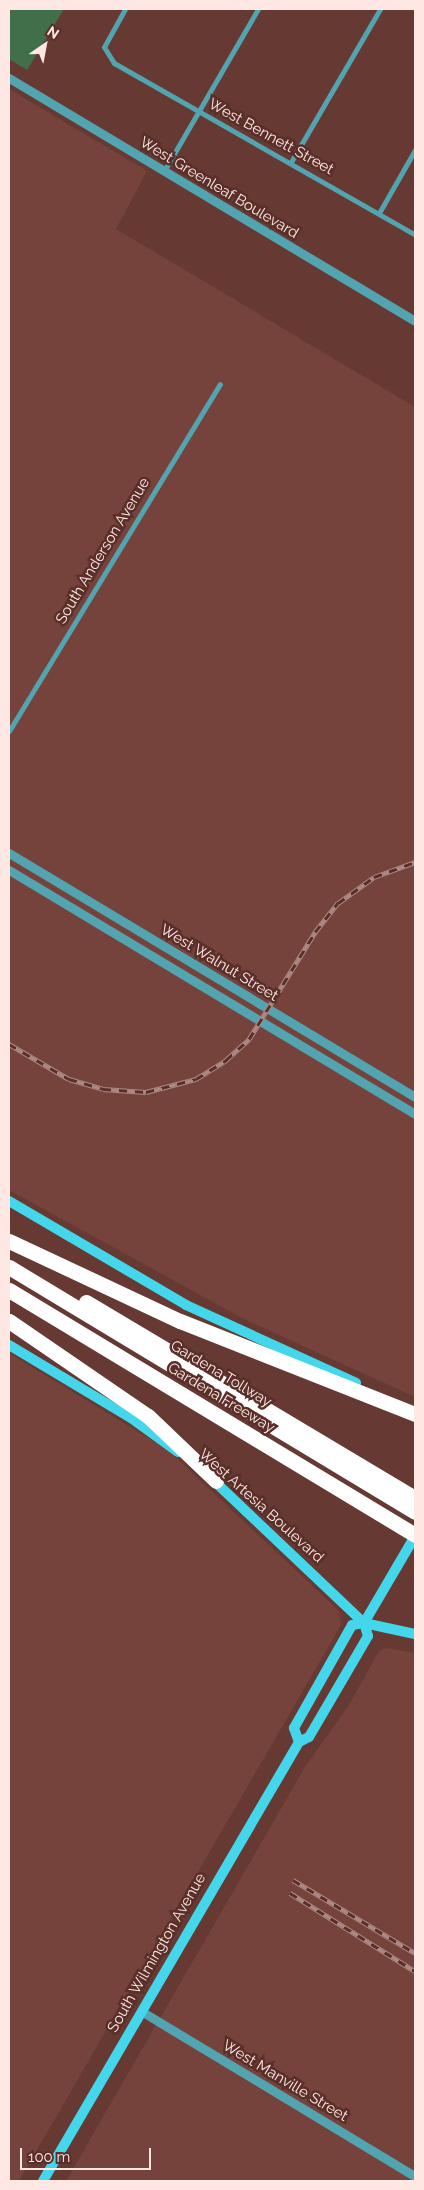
<!DOCTYPE html>
<html>
<head>
<meta charset="utf-8">
<style>
  body { margin:0 }
  #map { position:relative; width:424px; height:2190px; overflow:hidden; background:#663933; font-family:Raleway,sans-serif }
  div>[style] { position:absolute }
  .built>* { inset:0; background:#76433c }
  .green>* { inset:0; background:#416f49 }
  .minor>* { height:5px; margin:-2.5px; padding:0 2.5px; transform-origin:2.5px; border-radius:2.5px; background:#52a4b0 }
  .tertiary>* { height:9px; margin:-4.5px; padding:0 4.5px; transform-origin:4.5px; border-radius:4.5px; background:#52a4b0 }
  .secondary>* { height:10px; margin:-5px; padding:0 5px; transform-origin:5px; border-radius:5px; background:#44d7eb }
  .motorway>* { height:15px; margin:-7.5px; padding:0 7.5px; transform-origin:7.5px; border-radius:7.5px; background:#fff }
  .rail>* { height:4.5px; margin-top:-2.25px; transform-origin:0; background:repeating-linear-gradient(90deg,#5a2f29 0 8px,#ac8984 0 16px); box-sizing:border-box; border-block:1px solid #ac8984 }
  span { translate:-50% -50%; white-space:nowrap; text-align:center; line-height:1.15; -webkit-text-stroke:5px #5a2f29; paint-order:stroke }
  .street-label { font-size:15px; color:#ffe8e4 }
  .frame { position:absolute; inset:0; border:10px solid #ffe8e4; pointer-events:none }
  .north { position:absolute; left:20px; top:20px; width:50px; height:50px; -webkit-text-stroke:4px #5a2f29; paint-order:stroke; rotate:33deg; font-size:14px; font-weight:700; line-height:20px; text-align:center; color:#ffe8e4 }
  .north::after { content:''; display:block; margin:auto; width:18px; height:22px; background:#ffe8e4; clip-path:polygon(50% 0,100% 100%,50% 72%,0 100%) }
  .scale { position:absolute; left:20px; top:2148px; width:131px; height:22px; box-sizing:border-box; border:2px solid #ffe8e4; border-top:0; padding-left:6px; font-size:15px; line-height:18px; white-space:nowrap; color:#ffe8e4; -webkit-text-stroke:4px #5a2f29; paint-order:stroke }
</style>
</head>
<body>
<div id="map">
  <div class="built">
    <div style="clip-path:polygon(9px 89px,147px 171px,116px 229px,415px 407px,415px 1397px,242px 1318px,9px 1190px)"></div>
    <div style="clip-path:polygon(9px 1353px,168px 1450px,339px 1611px,341px 1625px,19px 2181px,9px 2181px)"></div>
    <div style="clip-path:polygon(386px 1648px,415px 1653px,415px 2181px,66px 2181px,305px 1767px,349px 1705px,379px 1651px)"></div>
  </div>
  <div class="green">
    <div style="clip-path:polygon(9px 9px,64px 9px,27px 70px,9px 59px)"></div>
  </div>
  <div class="minor">
    <div style="left:125px;top:9px;width:43px;rotate:118.9deg"></div>
    <div style="left:104px;top:47px;width:19px;rotate:58deg"></div>
    <div style="left:114px;top:63px;width:347px;rotate:29.7deg"></div>
    <div style="left:291px;top:162px;width:177px;rotate:-59.8deg"></div>
    <div style="left:164px;top:171px;width:187px;rotate:-59.9deg"></div>
    <div style="left:379px;top:213px;width:73px;rotate:-60.3deg"></div>
    <div style="left:9px;top:731px;width:406px;rotate:-58.7deg"></div>
  </div>
  <div class="tertiary">
    <div style="left:9px;top:78px;width:473px;rotate:30.9deg"></div>
    <div style="left:9px;top:853px;width:474px;rotate:31deg"></div>
    <div style="left:9px;top:870px;width:474px;rotate:31deg"></div>
    <div style="left:141px;top:2011px;width:320px;rotate:31.1deg"></div>
  </div>
  <div class="secondary">
    <div style="left:9px;top:1201px;width:205px;rotate:30.4deg"></div>
    <div style="left:186px;top:1305px;width:187px;rotate:24.6deg"></div>
    <div style="left:9px;top:1345px;width:142px;rotate:30.9deg"></div>
    <div style="left:131px;top:1418px;width:58px;rotate:35.9deg"></div>
    <div style="left:211px;top:1478px;width:211px;rotate:43.5deg"></div>
    <div style="left:364px;top:1623px;width:52px;rotate:12.2deg"></div>
    <div style="left:299px;top:1742px;width:15px;rotate:-110deg"></div>
    <div style="left:294px;top:1728px;width:118px;rotate:-60.6deg"></div>
    <div style="left:352px;top:1625px;width:12px;rotate:-9deg"></div>
    <div style="left:43px;top:2181px;width:508px;rotate:-59.75deg"></div>
    <div style="left:299px;top:1742px;width:11px;rotate:-27deg"></div>
    <div style="left:309px;top:1737px;width:117px;rotate:-59.7deg"></div>
    <div style="left:368px;top:1636px;width:14px;rotate:-107deg"></div>
    <div style="left:364px;top:1623px;width:101px;rotate:-59.6deg"></div>
  </div>
  <div class="motorway">
    <div style="left:9px;top:1241px;width:189px;rotate:25.1deg"></div>
    <div style="left:180px;top:1321px;width:253px;rotate:21.6deg"></div>
    <div style="left:9px;top:1267px;width:474px;rotate:31.1deg"></div>
    <div style="left:9px;top:1290px;width:474px;rotate:31.1deg"></div>
    <div style="left:86px;top:1302px;width:383px;rotate:30.8deg"></div>
    <div style="left:9px;top:1321px;width:168px;rotate:34.4deg"></div>
    <div style="left:148px;top:1416px;width:94px;rotate:43.7deg"></div>
  </div>
  <div class="rail">
    <div style="left:9px;top:1044px;width:69px;rotate:30.3deg"></div>
    <div style="left:69px;top:1079px;width:35px;rotate:16deg"></div>
    <div style="left:103px;top:1089px;width:43px;rotate:4deg"></div>
    <div style="left:146px;top:1092px;width:52px;rotate:-14.6deg"></div>
    <div style="left:196px;top:1079px;width:36px;rotate:-32deg"></div>
    <div style="left:226px;top:1060px;width:31px;rotate:-42deg"></div>
    <div style="left:249px;top:1039px;width:126px;rotate:-58.3deg"></div>
    <div style="left:315px;top:932px;width:37px;rotate:-52deg"></div>
    <div style="left:338px;top:903px;width:44px;rotate:-35.8deg"></div>
    <div style="left:374px;top:877px;width:44px;rotate:-20.1deg"></div>
    <div style="left:293px;top:1880px;width:142px;rotate:30.9deg"></div>
    <div style="left:290px;top:1893px;width:147px;rotate:32deg"></div>
  </div>
  <div class="street-label">
    <span style="left:271px;top:137px;rotate:29deg">West Bennett Street</span>
    <span style="left:219px;top:188px;rotate:31deg">West Greenleaf Boulevard</span>
    <span style="left:103px;top:551px;rotate:-59deg">South Anderson Avenue</span>
    <span style="left:219px;top:963px;rotate:31deg">West Walnut Street</span>
    <span style="left:221px;top:1374px;rotate:31deg">Gardena Tollway</span>
    <span style="left:221px;top:1398px;rotate:31deg">Gardena Freeway</span>
    <span style="left:261px;top:1506px;rotate:42deg">West Artesia Boulevard</span>
    <span style="left:157px;top:1953px;rotate:-60deg">South Wilmington Avenue</span>
    <span style="left:285px;top:2081px;rotate:31deg">West Manville Street</span>
  </div>
  <div class="frame"></div>
  <div class="north">N</div>
  <div class="scale">100 m</div>
</div>
</body>
</html>
